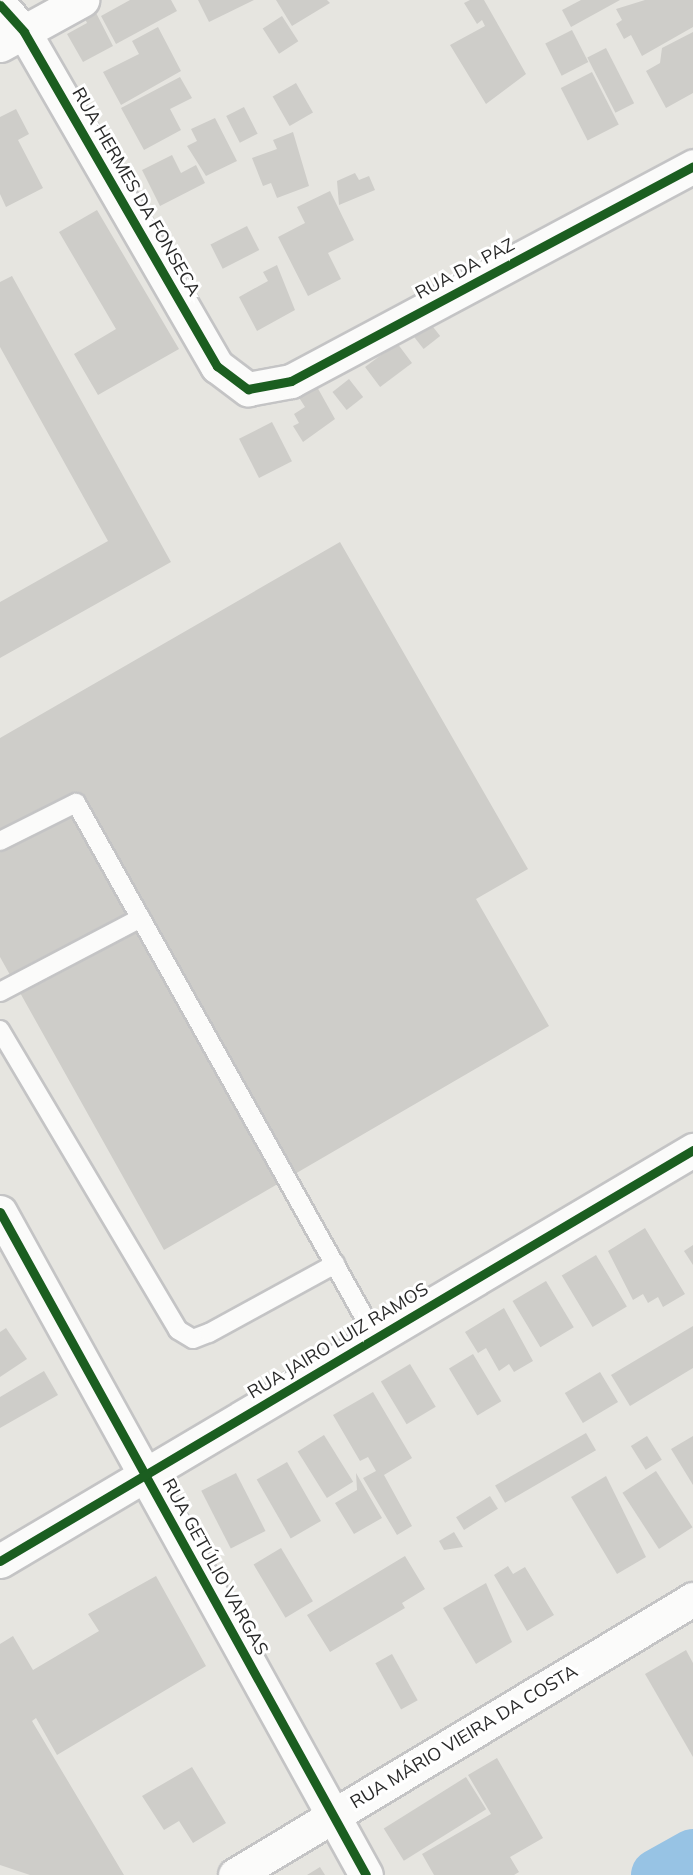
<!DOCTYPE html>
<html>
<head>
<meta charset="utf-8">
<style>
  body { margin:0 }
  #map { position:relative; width:693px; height:1875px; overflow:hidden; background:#e6e5e0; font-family:Mulish,sans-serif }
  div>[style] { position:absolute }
  .river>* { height:52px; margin:-26px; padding:0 26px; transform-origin:26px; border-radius:26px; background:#97c3e4 }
  .building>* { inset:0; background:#cecdc9; transform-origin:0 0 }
  .roads { filter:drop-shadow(2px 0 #c4c4c5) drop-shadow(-2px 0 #c4c4c5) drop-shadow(0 2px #c4c4c5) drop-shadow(0 -2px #c4c4c5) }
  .service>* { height:18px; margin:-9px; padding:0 9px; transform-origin:9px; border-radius:9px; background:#fbfbfa }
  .minor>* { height:33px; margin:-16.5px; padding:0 16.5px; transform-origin:16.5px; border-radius:16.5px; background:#fbfbfa }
  .tertiary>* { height:33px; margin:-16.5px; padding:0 16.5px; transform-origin:16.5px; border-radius:16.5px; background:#fbfbfa }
  .cycleway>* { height:9px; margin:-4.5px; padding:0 4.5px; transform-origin:4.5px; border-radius:4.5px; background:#1b5e20 }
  span { translate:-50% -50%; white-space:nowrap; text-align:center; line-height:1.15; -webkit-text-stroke:6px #fff; paint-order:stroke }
  .street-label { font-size:18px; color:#292929 }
</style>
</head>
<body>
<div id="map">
  <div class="river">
    <div style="left:657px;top:1875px;width:41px;rotate:-29.1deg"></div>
  </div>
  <div class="building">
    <div style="clip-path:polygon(130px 0,171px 0,177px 11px,116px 44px,101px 16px)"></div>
    <div style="clip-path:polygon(198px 0,254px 0,209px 22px)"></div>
    <div style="clip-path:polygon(276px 0,327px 0,330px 3px,292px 26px)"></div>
    <div style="clip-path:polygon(470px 0,484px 0,526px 74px,486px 104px,450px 45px,485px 26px,482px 20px,477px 24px,464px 3px)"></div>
    <div style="clip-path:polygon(581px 0,620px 0,571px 27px,562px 10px)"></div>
    <div style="clip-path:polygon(645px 0,693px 0,693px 27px,642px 56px,631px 35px,624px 39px,616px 24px,622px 20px,616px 9px)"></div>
    <div style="clip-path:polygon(92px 5px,113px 46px,83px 62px,67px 34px,87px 23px,81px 10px)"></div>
    <div style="left:282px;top:16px;width:30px;height:23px;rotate:57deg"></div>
    <div style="clip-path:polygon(158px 27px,181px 71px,121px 105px,103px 72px,139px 54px,132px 41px)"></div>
    <div style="left:572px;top:30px;width:36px;height:30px;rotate:63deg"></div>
    <div style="clip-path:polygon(693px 32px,693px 93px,666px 108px,646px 71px,660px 63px,662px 48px)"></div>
    <div style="left:606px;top:48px;width:62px;height:21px;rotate:63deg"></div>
    <div style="left:592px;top:72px;width:59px;height:35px;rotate:63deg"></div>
    <div style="clip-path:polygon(180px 77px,192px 98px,170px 109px,181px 130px,144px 150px,121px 108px)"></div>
    <div style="left:296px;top:83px;width:34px;height:27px;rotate:60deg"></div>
    <div style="left:244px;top:107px;width:30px;height:20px;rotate:63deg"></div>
    <div style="clip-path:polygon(16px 109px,29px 134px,18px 140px,43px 188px,6px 207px,0 194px,0 117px)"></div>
    <div style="clip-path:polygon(215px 118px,237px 161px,206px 176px,187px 146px,197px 141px,191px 129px)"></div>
    <div style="clip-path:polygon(293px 132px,309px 186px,277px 198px,271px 183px,263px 186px,252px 158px,277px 149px,273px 140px)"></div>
    <div style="clip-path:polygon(172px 155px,181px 173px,196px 165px,205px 183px,160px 206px,142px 170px)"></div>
    <div style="clip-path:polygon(355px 173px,359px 180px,369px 176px,375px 190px,339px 205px,337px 181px)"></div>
    <div style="clip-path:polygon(330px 191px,354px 240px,328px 253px,341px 279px,308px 296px,278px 237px,305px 223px,297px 207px)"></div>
    <div style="clip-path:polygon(97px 210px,179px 349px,98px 395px,74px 354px,116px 329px,59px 232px)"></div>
    <div style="left:247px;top:226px;width:27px;height:41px;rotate:63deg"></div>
    <div style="clip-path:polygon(277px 265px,295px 310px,257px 331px,239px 297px,268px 281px,263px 272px)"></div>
    <div style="clip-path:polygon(12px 276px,171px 562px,0 658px,0 602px,108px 541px,0 347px,0 282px)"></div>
    <div style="left:426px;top:318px;width:23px;height:21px;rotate:52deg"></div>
    <div style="left:397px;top:343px;width:25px;height:40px;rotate:53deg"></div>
    <div style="left:349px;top:379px;width:23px;height:21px;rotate:52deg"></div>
    <div style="clip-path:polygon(316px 385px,335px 419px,303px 442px,293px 426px,299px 423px,294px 414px,305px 407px,298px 396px)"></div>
    <div style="left:272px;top:422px;width:44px;height:37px;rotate:63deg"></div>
    <div style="clip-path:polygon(340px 542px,528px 869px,476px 899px,549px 1026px,164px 1250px,0 957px,0 738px)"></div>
    <div style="clip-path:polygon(645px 1228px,685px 1294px,663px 1307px,658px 1297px,648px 1303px,643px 1294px,633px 1300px,608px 1251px)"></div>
    <div style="clip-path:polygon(693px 1245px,693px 1265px,684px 1251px)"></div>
    <div style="left:596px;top:1255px;width:60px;height:40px;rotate:59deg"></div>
    <div style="left:546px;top:1281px;width:54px;height:39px;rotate:59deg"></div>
    <div style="clip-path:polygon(504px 1308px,533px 1361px,514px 1372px,509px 1364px,499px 1371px,486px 1348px,478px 1353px,465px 1332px)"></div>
    <div style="clip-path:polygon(693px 1326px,693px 1368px,630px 1406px,611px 1375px)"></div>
    <div style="clip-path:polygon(6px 1328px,27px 1359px,0 1377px,0 1332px)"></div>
    <div style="left:473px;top:1354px;width:55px;height:28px;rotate:59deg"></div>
    <div style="left:410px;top:1364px;width:50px;height:34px;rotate:59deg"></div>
    <div style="clip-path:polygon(44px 1371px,58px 1395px,0 1428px,0 1397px)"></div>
    <div style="left:600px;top:1372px;width:35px;height:41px;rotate:59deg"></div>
    <div style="clip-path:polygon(373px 1392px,412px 1458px,384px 1475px,412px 1526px,397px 1535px,363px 1478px,376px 1471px,368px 1457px,360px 1461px,333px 1415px)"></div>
    <div style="left:586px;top:1433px;width:20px;height:105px;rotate:60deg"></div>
    <div style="left:324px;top:1435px;width:55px;height:31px;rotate:58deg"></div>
    <div style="left:647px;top:1436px;width:28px;height:19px;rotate:58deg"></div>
    <div style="clip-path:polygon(693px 1436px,693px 1485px,671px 1449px)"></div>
    <div style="left:287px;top:1462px;width:68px;height:35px;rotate:60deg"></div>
    <div style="left:656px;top:1471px;width:67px;height:40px;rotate:57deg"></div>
    <div style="left:236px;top:1473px;width:65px;height:39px;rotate:63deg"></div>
    <div style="clip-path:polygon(356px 1473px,382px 1518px,354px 1534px,335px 1503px,357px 1490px)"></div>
    <div style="clip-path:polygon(606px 1476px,646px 1557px,617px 1574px,571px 1497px)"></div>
    <div style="left:490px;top:1496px;width:15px;height:40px;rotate:58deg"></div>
    <div style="clip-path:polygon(454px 1532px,463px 1547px,444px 1550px,439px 1541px)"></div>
    <div style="left:281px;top:1548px;width:62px;height:32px;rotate:59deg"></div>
    <div style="clip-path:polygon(405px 1556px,425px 1589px,402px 1603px,405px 1608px,330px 1652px,307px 1615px)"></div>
    <div style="clip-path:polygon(508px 1566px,513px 1574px,525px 1567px,554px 1615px,527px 1631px,494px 1575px)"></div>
    <div style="clip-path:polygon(156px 1576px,206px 1666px,57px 1755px,36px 1718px,32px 1721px,124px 1875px,30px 1875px,0 1865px,0 1644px,13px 1636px,33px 1670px,99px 1631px,88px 1614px)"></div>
    <div style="clip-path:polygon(486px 1583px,512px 1642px,476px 1664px,443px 1608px)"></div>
    <div style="clip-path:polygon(686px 1650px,693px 1663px,693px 1757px,645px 1674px)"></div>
    <div style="left:392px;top:1654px;width:53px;height:19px;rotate:61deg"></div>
    <div style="clip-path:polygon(497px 1758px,543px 1838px,510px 1857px,519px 1872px,514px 1875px,434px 1875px,422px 1854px,491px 1814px,468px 1775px)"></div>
    <div style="clip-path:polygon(192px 1767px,226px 1823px,193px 1843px,179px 1821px,164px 1830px,142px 1796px)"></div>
    <div style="left:466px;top:1777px;width:38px;height:97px;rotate:58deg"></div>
    <div style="clip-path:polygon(320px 1867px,325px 1875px,307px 1875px)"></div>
  </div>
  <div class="roads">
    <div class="service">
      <div style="left:0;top:841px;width:85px;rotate:-26.6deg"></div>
      <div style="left:76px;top:803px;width:613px;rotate:60.72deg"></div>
      <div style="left:0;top:992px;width:159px;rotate:-27.7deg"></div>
      <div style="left:0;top:1030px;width:349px;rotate:59.3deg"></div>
      <div style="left:178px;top:1330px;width:17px;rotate:31deg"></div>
      <div style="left:193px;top:1339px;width:17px;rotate:-21deg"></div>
      <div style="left:209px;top:1333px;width:144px;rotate:-28.7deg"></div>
    </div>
    <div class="minor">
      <div style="left:0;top:5px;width:36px;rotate:48deg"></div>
      <div style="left:24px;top:32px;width:386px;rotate:60deg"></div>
      <div style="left:217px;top:366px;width:39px;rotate:37deg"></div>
      <div style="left:248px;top:389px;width:44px;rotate:-10.5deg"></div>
      <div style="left:291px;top:381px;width:456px;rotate:-28.1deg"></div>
      <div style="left:0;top:45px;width:94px;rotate:-28.8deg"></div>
      <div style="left:235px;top:1875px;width:535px;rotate:-31.07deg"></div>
    </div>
    <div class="tertiary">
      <div style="left:0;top:1212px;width:757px;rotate:61.1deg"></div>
      <div style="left:0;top:1561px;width:806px;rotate:-30.67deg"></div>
    </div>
  </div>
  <div class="cycleway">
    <div style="left:0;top:5px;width:36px;rotate:48deg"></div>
    <div style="left:24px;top:32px;width:386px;rotate:60deg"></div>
    <div style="left:217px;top:366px;width:39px;rotate:37deg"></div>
    <div style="left:248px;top:389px;width:44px;rotate:-10.5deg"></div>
    <div style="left:291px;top:381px;width:456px;rotate:-28.1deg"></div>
    <div style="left:0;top:1212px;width:757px;rotate:61.1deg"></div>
    <div style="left:0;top:1561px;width:806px;rotate:-30.67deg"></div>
  </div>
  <div class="street-label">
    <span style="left:136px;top:192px;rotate:60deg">RUA HERMES DA FONSECA</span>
    <span style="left:465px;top:269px;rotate:-28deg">RUA DA PAZ</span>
    <span style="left:338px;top:1341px;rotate:-31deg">RUA JAIRO LUIZ RAMOS</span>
    <span style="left:215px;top:1567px;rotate:61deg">RUA GETÚLIO VARGAS</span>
    <span style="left:464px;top:1737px;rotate:-31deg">RUA MÁRIO VIEIRA DA COSTA</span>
  </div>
</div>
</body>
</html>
